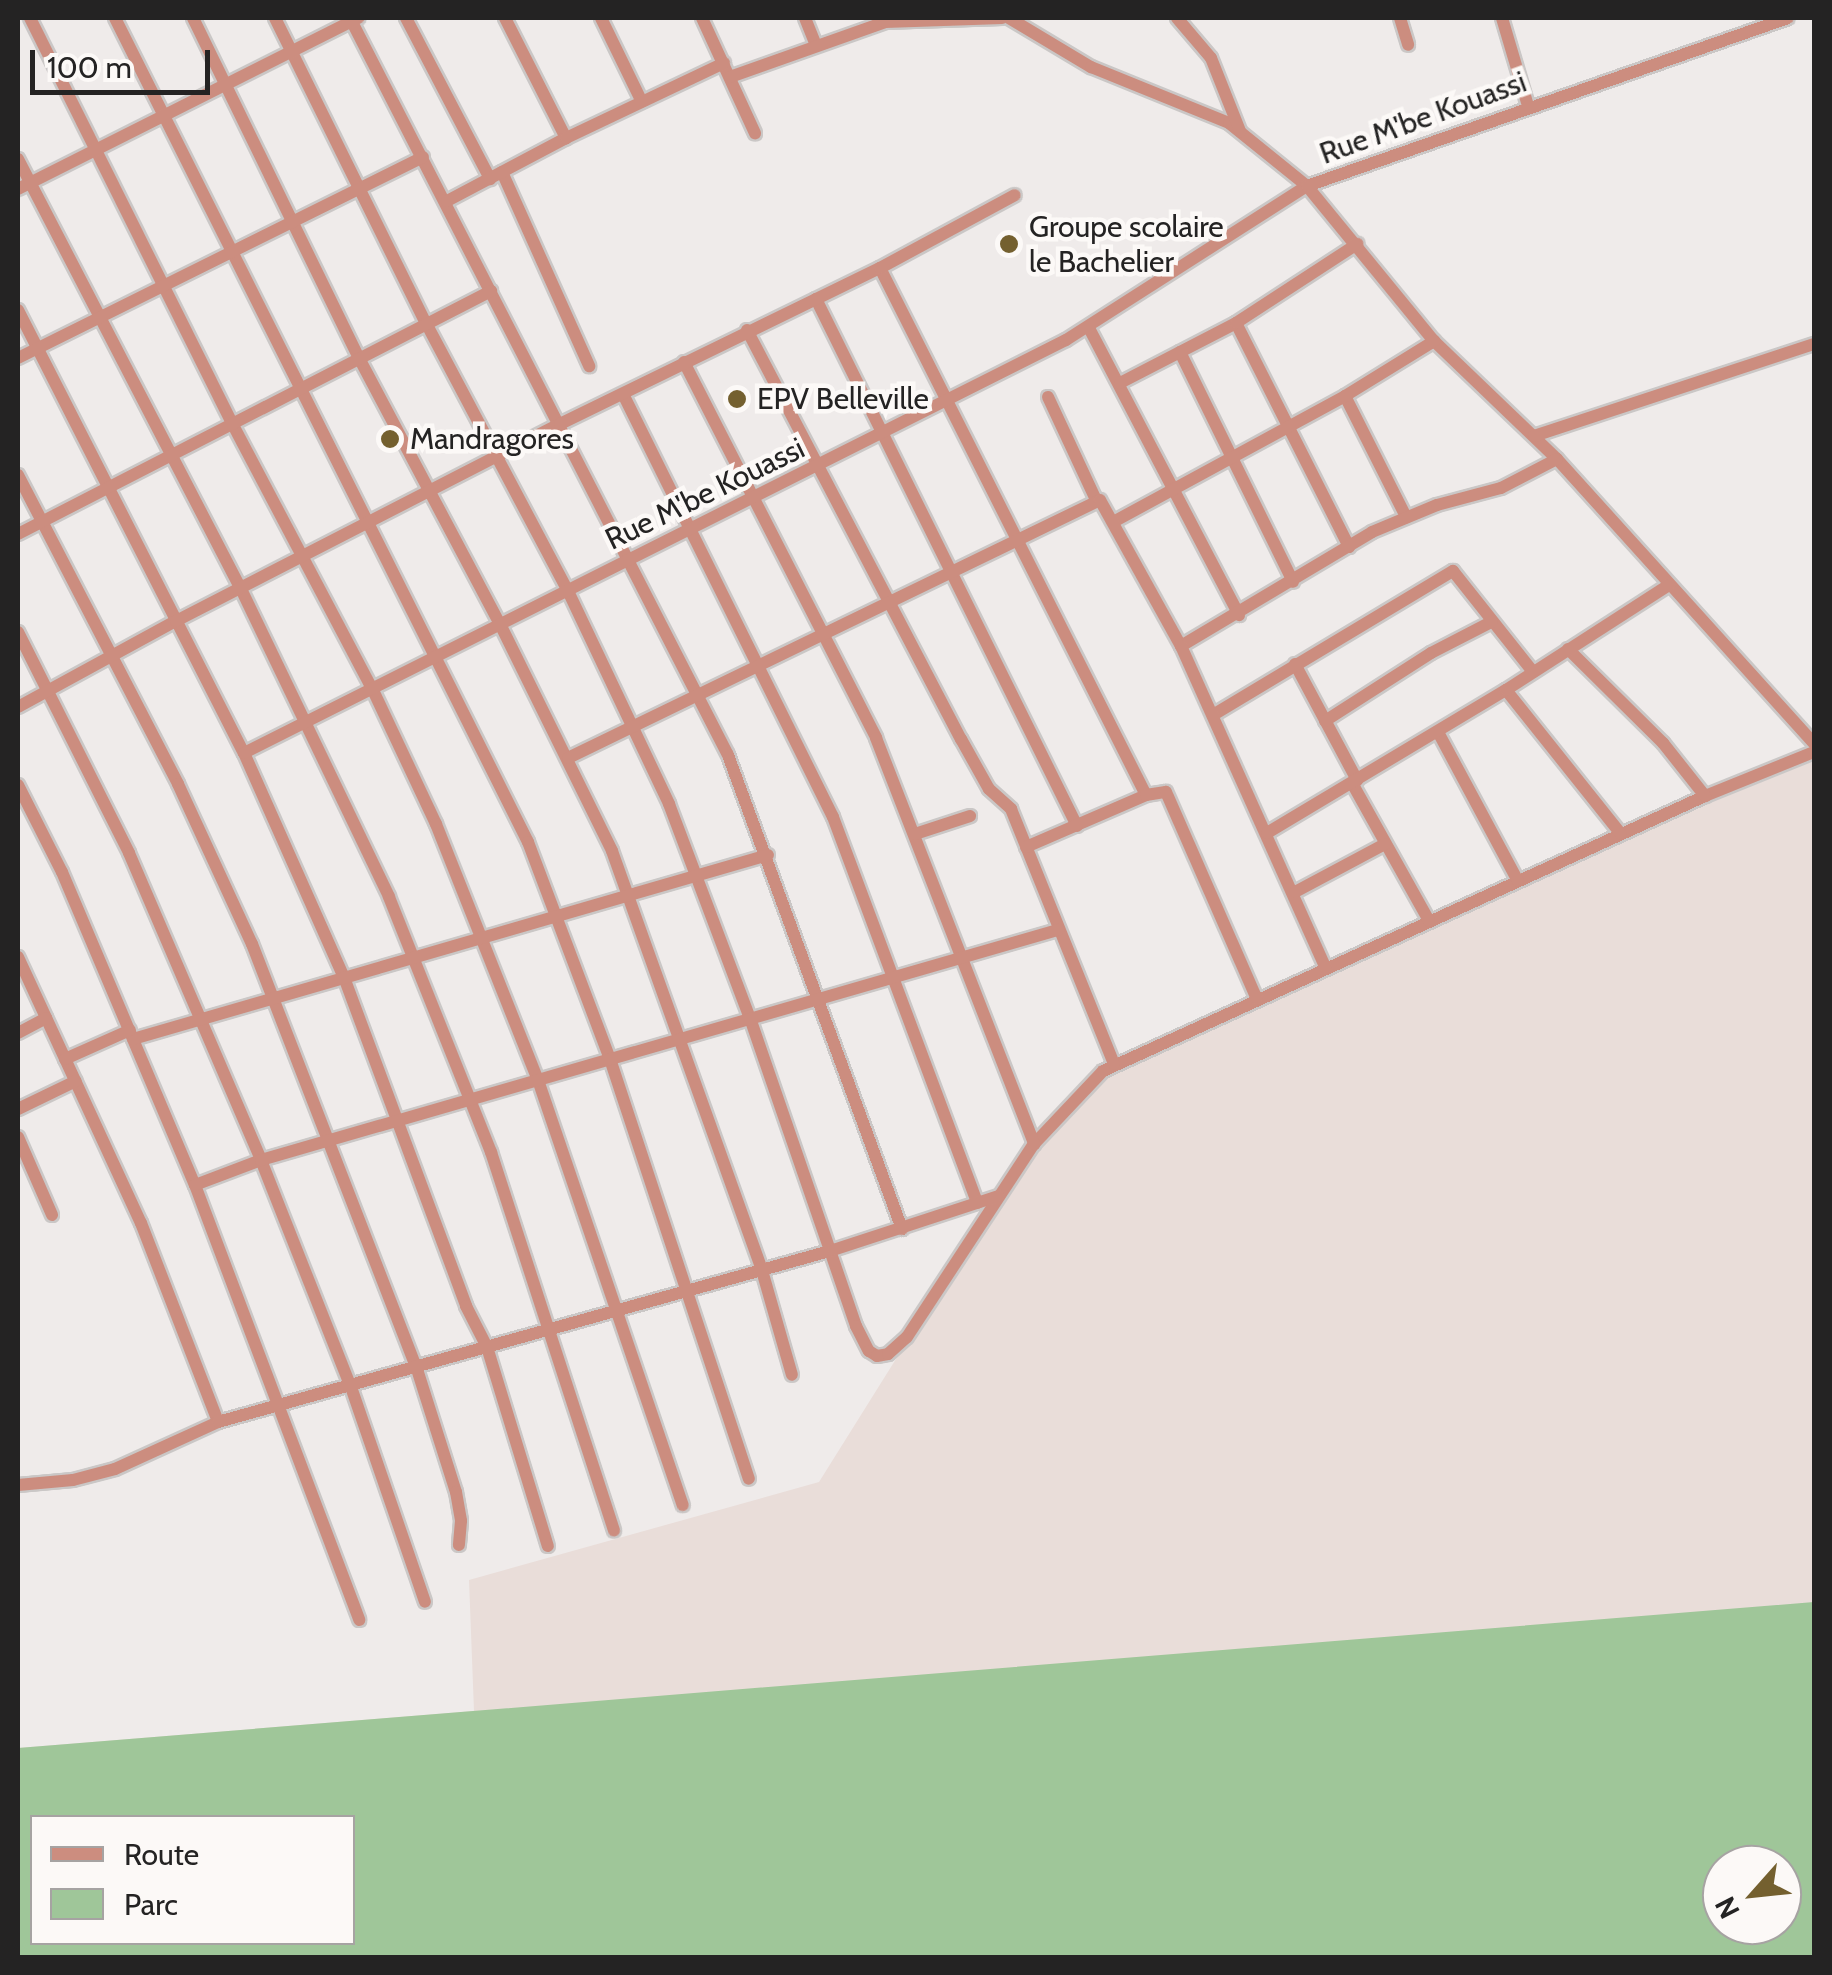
<!DOCTYPE html>
<html>
<head>
<meta charset="utf-8">
<style>
  body { margin:0 }
  #map { position:relative; width:1832px; height:1975px; overflow:hidden; background:#efebea; font-family:Cabin,sans-serif }
  div>[style] { position:absolute }
  .built>* { inset:0; background:#e9ddd9 }
  .green>* { inset:0; background:#9fc699 }
  .roads { filter:drop-shadow(2px 0 #cac7c6) drop-shadow(-2px 0 #cac7c6) drop-shadow(0 2px #cac7c6) drop-shadow(0 -2px #cac7c6) }
  .street>* { height:12px; margin:-6px; padding:0 6px; transform-origin:6px; border-radius:6px; background:#cc8d7f }
  .dots>* { width:28px; height:28px; translate:-50% -50%; box-sizing:border-box; border:5px solid #fcf9f7; border-radius:50% }
  span { translate:-50% -50%; white-space:nowrap; text-align:center; line-height:1.15; -webkit-text-stroke:9px #fcf9f7; paint-order:stroke }
  .street-label { font-size:30px; color:#242323 }
  .poi-label { font-size:30px; color:#242323 }
  .left { translate:0 -50%; text-align:left }
  .frame { position:absolute; inset:0; border:20px solid #242323; pointer-events:none }
  .legend { position:absolute; left:30px; top:1815px; width:325px; height:130px; box-sizing:border-box; background:#fcf9f7; border:2px solid #a6a3a2; margin:0; padding:12px 18px; list-style:none; font-size:30px; color:#242323 }
  .legend li { display:flex; align-items:center; gap:20px; height:50px }
  .legend b { width:50px; border:2px solid #a6a3a2 }
  .north { position:absolute; left:1702px; top:1845px; width:100px; height:100px; box-sizing:border-box; background:#fcf9f7; border:2px solid #a6a3a2; border-radius:50%; rotate:243deg; font-size:28px; font-weight:700; line-height:40px; text-align:center; color:#242323 }
  .north::after { content:''; display:block; margin:auto; width:35px; height:45px; background:#74602f; clip-path:polygon(50% 0,100% 100%,50% 72%,0 100%) }
  .scale { position:absolute; left:30px; top:50px; width:180px; height:45px; box-sizing:border-box; border:5px solid #242323; border-top:0; padding-left:12px; font-size:30px; line-height:35px; white-space:nowrap; color:#242323; -webkit-text-stroke:8px #fcf9f7; paint-order:stroke }
</style>
</head>
<body>
<div id="map">
  <div class="built">
    <div style="clip-path:polygon(evenodd,1814px 752px,1814px 1957px,18px 1958px,18px 1748px,474px 1711px,469px 1580px,819px 1482px,998px 1196px,1103px 1071px,1814px 752px,32px 1818px,352px 1818px,352px 1942px,32px 1942px,32px 1818px,1814px 752px,1722px 1865px,1782px 1865px,1782px 1925px,1722px 1925px,1722px 1865px)"></div>
  </div>
  <div class="green">
    <div style="clip-path:polygon(evenodd,1814px 1602px,1814px 1957px,18px 1957px,18px 1748px,1814px 1602px,32px 1818px,352px 1818px,352px 1942px,32px 1942px,32px 1818px,1814px 1602px,1722px 1865px,1782px 1865px,1782px 1925px,1722px 1925px,1722px 1865px)"></div>
  </div>
  <div class="roads">
    <div class="street">
      <div style="left:30px;top:18px;width:453px;rotate:63.5deg"></div>
      <div style="left:232px;top:423px;width:300px;rotate:62.2deg"></div>
      <div style="left:372px;top:688px;width:150px;rotate:64.8deg"></div>
      <div style="left:436px;top:824px;width:276px;rotate:68.3deg"></div>
      <div style="left:538px;top:1080px;width:449px;rotate:71.2deg"></div>
      <div style="left:115px;top:18px;width:922px;rotate:63.38deg"></div>
      <div style="left:528px;top:842px;width:232px;rotate:69.3deg"></div>
      <div style="left:610px;top:1059px;width:442px;rotate:71.7deg"></div>
      <div style="left:193px;top:18px;width:378px;rotate:64deg"></div>
      <div style="left:359px;top:358px;width:301px;rotate:62.1deg"></div>
      <div style="left:500px;top:624px;width:253px;rotate:63.7deg"></div>
      <div style="left:612px;top:851px;width:442px;rotate:70.3deg"></div>
      <div style="left:761px;top:1267px;width:112px;rotate:74deg"></div>
      <div style="left:275px;top:18px;width:340px;rotate:63.7deg"></div>
      <div style="left:426px;top:323px;width:303px;rotate:62.1deg"></div>
      <div style="left:568px;top:591px;width:236px;rotate:64.6deg"></div>
      <div style="left:669px;top:804px;width:232px;rotate:69.3deg"></div>
      <div style="left:751px;top:1021px;width:323px;rotate:71deg"></div>
      <div style="left:856px;top:1326px;width:28px;rotate:63deg"></div>
      <div style="left:869px;top:1351px;width:9px;rotate:32deg"></div>
      <div style="left:877px;top:1356px;width:11px;rotate:-10deg"></div>
      <div style="left:888px;top:1354px;width:25px;rotate:-42deg"></div>
      <div style="left:907px;top:1337px;width:231px;rotate:-56.7deg"></div>
      <div style="left:1034px;top:1144px;width:100px;rotate:-46.6deg"></div>
      <div style="left:1103px;top:1071px;width:662px;rotate:-24.55deg"></div>
      <div style="left:1705px;top:796px;width:118px;rotate:-22deg"></div>
      <div style="left:350px;top:18px;width:828px;rotate:62.85deg"></div>
      <div style="left:728px;top:755px;width:505px;rotate:69.84deg"></div>
      <div style="left:406px;top:18px;width:182px;rotate:62.4deg"></div>
      <div style="left:505px;top:18px;width:135px;rotate:63.1deg"></div>
      <div style="left:601px;top:18px;width:93px;rotate:64deg"></div>
      <div style="left:702px;top:18px;width:127px;rotate:65.3deg"></div>
      <div style="left:805px;top:18px;width:29px;rotate:68deg"></div>
      <div style="left:1009px;top:18px;width:96px;rotate:30.9deg"></div>
      <div style="left:1091px;top:67px;width:149px;rotate:22.1deg"></div>
      <div style="left:1229px;top:123px;width:100px;rotate:38.9deg"></div>
      <div style="left:1307px;top:186px;width:200px;rotate:50.7deg"></div>
      <div style="left:1434px;top:341px;width:170px;rotate:43.8deg"></div>
      <div style="left:1557px;top:459px;width:383px;rotate:47.9deg"></div>
      <div style="left:1177px;top:18px;width:52px;rotate:49.6deg"></div>
      <div style="left:1211px;top:58px;width:79px;rotate:68.3deg"></div>
      <div style="left:1400px;top:18px;width:28px;rotate:73deg"></div>
      <div style="left:1502px;top:18px;width:92px;rotate:73.5deg"></div>
      <div style="left:730px;top:77px;width:164px;rotate:-19.5deg"></div>
      <div style="left:885px;top:22px;width:117px;rotate:-2deg"></div>
      <div style="left:18px;top:159px;width:487px;rotate:62.6deg"></div>
      <div style="left:242px;top:591px;width:339px;rotate:64.3deg"></div>
      <div style="left:389px;top:897px;width:275px;rotate:68.2deg"></div>
      <div style="left:491px;top:1152px;width:398px;rotate:72deg"></div>
      <div style="left:502px;top:172px;width:213px;rotate:65.8deg"></div>
      <div style="left:18px;top:189px;width:381px;rotate:-26.7deg"></div>
      <div style="left:447px;top:201px;width:135px;rotate:-27.9deg"></div>
      <div style="left:566px;top:138px;width:175px;rotate:-25.4deg"></div>
      <div style="left:880px;top:268px;width:590px;rotate:63.22deg"></div>
      <div style="left:816px;top:299px;width:588px;rotate:63.65deg"></div>
      <div style="left:18px;top:310px;width:497px;rotate:63deg"></div>
      <div style="left:244px;top:753px;width:248px;rotate:66deg"></div>
      <div style="left:345px;top:980px;width:348px;rotate:69.6deg"></div>
      <div style="left:466px;top:1306px;width:46px;rotate:62.9deg"></div>
      <div style="left:487px;top:1347px;width:208px;rotate:73deg"></div>
      <div style="left:1236px;top:323px;width:251px;rotate:63.2deg"></div>
      <div style="left:1089px;top:328px;width:324px;rotate:62.4deg"></div>
      <div style="left:747px;top:330px;width:462px;rotate:62.4deg"></div>
      <div style="left:961px;top:739px;width:57px;rotate:60.8deg"></div>
      <div style="left:989px;top:789px;width:30px;rotate:42deg"></div>
      <div style="left:1011px;top:809px;width:275px;rotate:68deg"></div>
      <div style="left:1180px;top:352px;width:256px;rotate:63.8deg"></div>
      <div style="left:18px;top:358px;width:452px;rotate:-26.4deg"></div>
      <div style="left:684px;top:362px;width:422px;rotate:62.9deg"></div>
      <div style="left:876px;top:738px;width:436px;rotate:68.7deg"></div>
      <div style="left:1120px;top:383px;width:131px;rotate:-27.3deg"></div>
      <div style="left:1236px;top:323px;width:145px;rotate:-33.1deg"></div>
      <div style="left:623px;top:394px;width:472px;rotate:63.6deg"></div>
      <div style="left:833px;top:817px;width:412px;rotate:69.5deg"></div>
      <div style="left:1345px;top:396px;width:136px;rotate:63.2deg"></div>
      <div style="left:1048px;top:397px;width:114px;rotate:65deg"></div>
      <div style="left:1534px;top:436px;width:295px;rotate:-18.2deg"></div>
      <div style="left:18px;top:475px;width:348px;rotate:62.6deg"></div>
      <div style="left:178px;top:784px;width:176px;rotate:65.2deg"></div>
      <div style="left:252px;top:944px;width:453px;rotate:68.8deg"></div>
      <div style="left:416px;top:1366px;width:132px;rotate:72.4deg"></div>
      <div style="left:456px;top:1492px;width:29px;rotate:80deg"></div>
      <div style="left:461px;top:1521px;width:24px;rotate:95deg"></div>
      <div style="left:1115px;top:521px;width:262px;rotate:-28.5deg"></div>
      <div style="left:1345px;top:396px;width:105px;rotate:-31.7deg"></div>
      <div style="left:18px;top:534px;width:532px;rotate:-27.19deg"></div>
      <div style="left:18px;top:632px;width:247px;rotate:63.3deg"></div>
      <div style="left:129px;top:853px;width:334px;rotate:66.7deg"></div>
      <div style="left:261px;top:1160px;width:244px;rotate:68.4deg"></div>
      <div style="left:351px;top:1387px;width:227px;rotate:71deg"></div>
      <div style="left:1181px;top:646px;width:222px;rotate:-30.8deg"></div>
      <div style="left:1372px;top:532px;width:70px;rotate:-22.6deg"></div>
      <div style="left:1437px;top:505px;width:66px;rotate:-14.9deg"></div>
      <div style="left:1501px;top:488px;width:63px;rotate:-27.4deg"></div>
      <div style="left:1568px;top:649px;width:134px;rotate:44.7deg"></div>
      <div style="left:1663px;top:743px;width:68px;rotate:51.6deg"></div>
      <div style="left:1295px;top:664px;width:132px;rotate:61.9deg"></div>
      <div style="left:1506px;top:690px;width:184px;rotate:51.4deg"></div>
      <div style="left:18px;top:707px;width:180px;rotate:-28.6deg"></div>
      <div style="left:176px;top:621px;width:432px;rotate:-27.2deg"></div>
      <div style="left:560px;top:424px;width:356px;rotate:-26deg"></div>
      <div style="left:880px;top:268px;width:153px;rotate:-28.4deg"></div>
      <div style="left:1213px;top:715px;width:280px;rotate:-31deg"></div>
      <div style="left:1453px;top:571px;width:129px;rotate:51.6deg"></div>
      <div style="left:1325px;top:721px;width:126px;rotate:-32.7deg"></div>
      <div style="left:1431px;top:653px;width:68px;rotate:-27.3deg"></div>
      <div style="left:1438px;top:732px;width:169px;rotate:61.8deg"></div>
      <div style="left:244px;top:753px;width:920px;rotate:-26.68deg"></div>
      <div style="left:1066px;top:340px;width:286px;rotate:-32.6deg"></div>
      <div style="left:1307px;top:186px;width:509px;rotate:-19.25deg"></div>
      <div style="left:568px;top:758px;width:591px;rotate:-25.87deg"></div>
      <div style="left:1100px;top:500px;width:167px;rotate:61deg"></div>
      <div style="left:1181px;top:646px;width:353px;rotate:65.8deg"></div>
      <div style="left:1352px;top:783px;width:158px;rotate:60.8deg"></div>
      <div style="left:18px;top:785px;width:97px;rotate:63.2deg"></div>
      <div style="left:62px;top:872px;width:340px;rotate:67deg"></div>
      <div style="left:195px;top:1185px;width:465px;rotate:69.3deg"></div>
      <div style="left:1267px;top:833px;width:279px;rotate:-30.9deg"></div>
      <div style="left:1506px;top:690px;width:194px;rotate:-32.8deg"></div>
      <div style="left:915px;top:834px;width:58px;rotate:-18.1deg"></div>
      <div style="left:1026px;top:847px;width:131px;rotate:-23.4deg"></div>
      <div style="left:1146px;top:795px;width:20px;rotate:-9deg"></div>
      <div style="left:1166px;top:792px;width:226px;rotate:66.3deg"></div>
      <div style="left:1295px;top:892px;width:102px;rotate:-28.1deg"></div>
      <div style="left:18px;top:957px;width:293px;rotate:65.2deg"></div>
      <div style="left:141px;top:1223px;width:213px;rotate:68.8deg"></div>
      <div style="left:18px;top:1033px;width:32px;rotate:-28deg"></div>
      <div style="left:133px;top:1039px;width:661px;rotate:-16.16deg"></div>
      <div style="left:65px;top:1059px;width:71px;rotate:-24deg"></div>
      <div style="left:18px;top:1109px;width:64px;rotate:-25.8deg"></div>
      <div style="left:18px;top:1137px;width:85px;rotate:66.4deg"></div>
      <div style="left:195px;top:1185px;width:71px;rotate:-20.7deg"></div>
      <div style="left:261px;top:1160px;width:830px;rotate:-16.1deg"></div>
      <div style="left:18px;top:1485px;width:55px;rotate:-5.2deg"></div>
      <div style="left:73px;top:1480px;width:43px;rotate:-14.7deg"></div>
      <div style="left:115px;top:1469px;width:113px;rotate:-24.5deg"></div>
      <div style="left:218px;top:1422px;width:639px;rotate:-15.62deg"></div>
      <div style="left:833px;top:1250px;width:174px;rotate:-18.1deg"></div>
    </div>
  </div>
  <div class="dots">
    <div style="left:1009px;top:244px;background:#74602f"></div>
    <div style="left:737px;top:399px;background:#74602f"></div>
    <div style="left:390px;top:439px;background:#74602f"></div>
  </div>
  <div class="street-label">
    <span style="left:1423px;top:118px;rotate:-20deg">Rue M'be Kouassi</span>
    <span style="left:705px;top:494px;rotate:-26deg">Rue M'be Kouassi</span>
  </div>
  <div class="poi-label">
    <span class="left" style="left:1029px;top:244px">Groupe scolaire<br>le Bachelier</span>
    <span class="left" style="left:757px;top:399px">EPV Belleville</span>
    <span class="left" style="left:410px;top:439px">Mandragores</span>
  </div>
  <div class="frame"></div>
  <ul class="legend">
  <li><b style="height:12px;background:#cc8d7f"></b>Route</li>
  <li><b style="height:28px;background:#9fc699"></b>Parc</li>
  </ul>
  <div class="north">N</div>
  <div class="scale">100 m</div>
</div>
</body>
</html>
